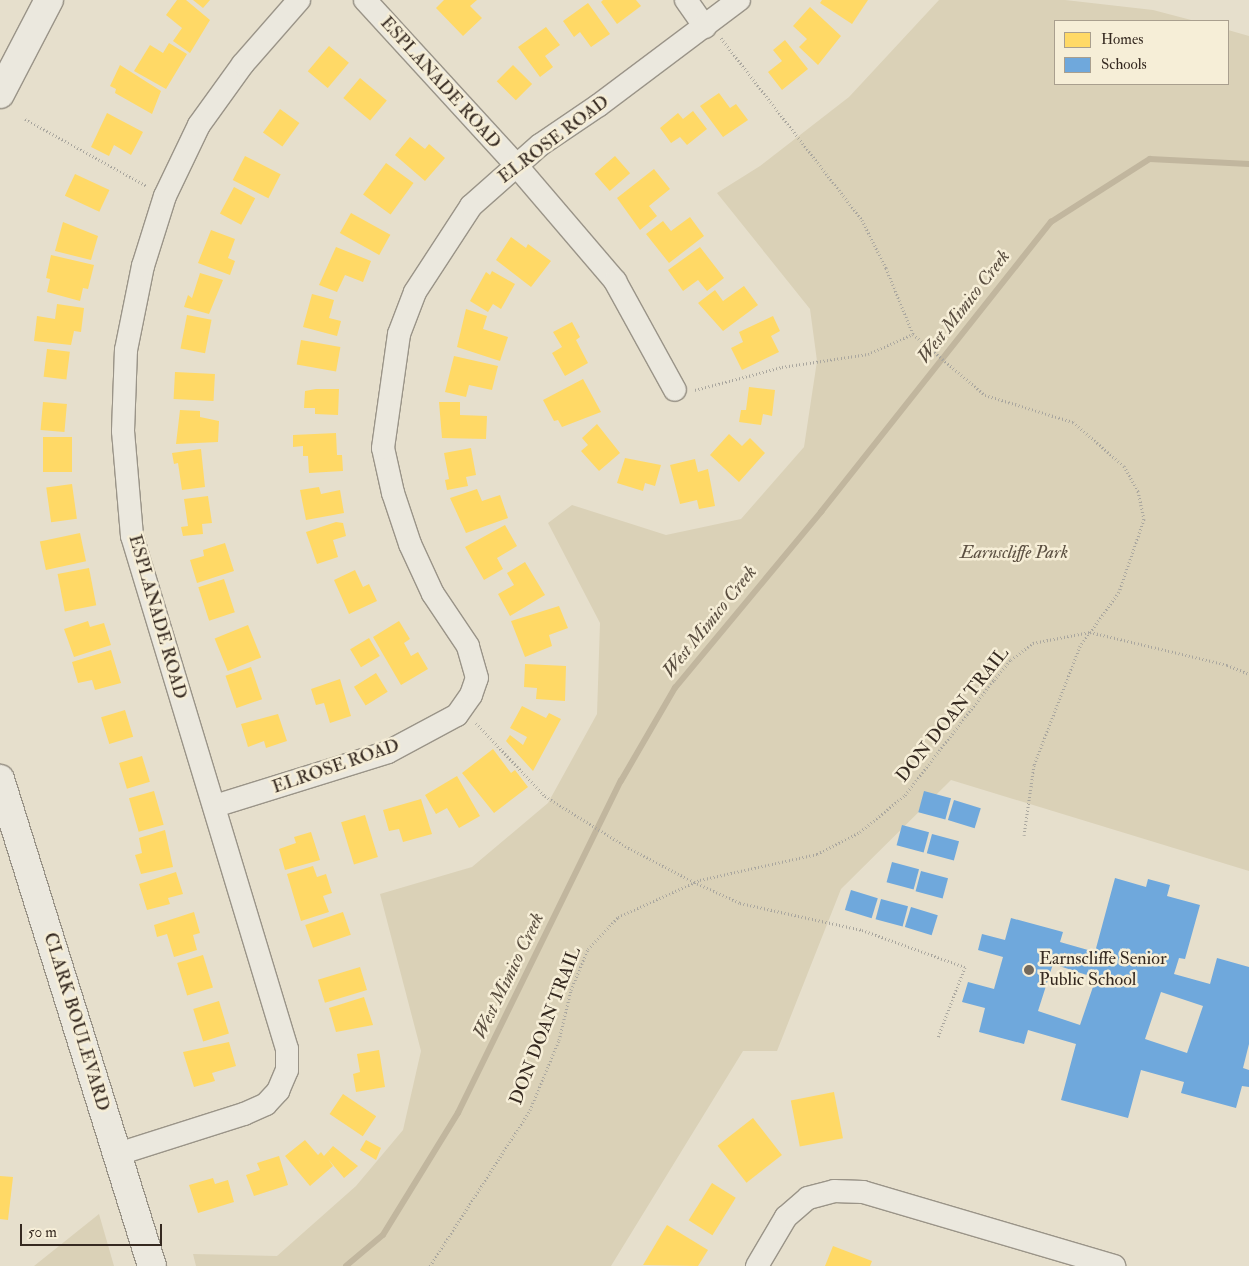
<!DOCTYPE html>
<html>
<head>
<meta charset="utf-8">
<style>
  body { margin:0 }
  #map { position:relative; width:1249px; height:1266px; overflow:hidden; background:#e6dfcc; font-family:"IM FELL Double Pica",serif }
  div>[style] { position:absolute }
  .green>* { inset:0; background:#dad1b7 }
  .homes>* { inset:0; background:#ffd966; transform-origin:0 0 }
  .schools>* { inset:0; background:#6fa8dc; transform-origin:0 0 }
  .stream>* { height:5.5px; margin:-2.75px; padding:0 2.75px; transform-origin:2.75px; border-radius:2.75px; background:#c1b69e }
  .path>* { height:3px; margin-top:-1.5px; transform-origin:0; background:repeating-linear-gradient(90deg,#aaa79f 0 1px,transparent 0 3.5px) }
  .roads { filter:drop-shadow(1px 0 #9a9488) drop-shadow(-1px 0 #9a9488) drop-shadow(0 1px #9a9488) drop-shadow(0 -1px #9a9488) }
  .street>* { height:22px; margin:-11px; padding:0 11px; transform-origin:11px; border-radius:11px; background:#ebe8de }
  .secondary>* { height:28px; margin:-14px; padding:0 14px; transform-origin:14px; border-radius:14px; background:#ebe8de }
  .dots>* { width:14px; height:14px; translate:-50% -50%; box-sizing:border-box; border:2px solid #f6eed7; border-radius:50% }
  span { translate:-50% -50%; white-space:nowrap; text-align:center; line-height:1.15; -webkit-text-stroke:5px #f6eed7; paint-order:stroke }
  .street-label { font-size:18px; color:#352920 }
  .park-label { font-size:18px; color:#5c5042; font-style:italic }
  .poi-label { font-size:18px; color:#352920 }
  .left { translate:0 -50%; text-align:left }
  .water-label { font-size:19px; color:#5a4e40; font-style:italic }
  .legend { position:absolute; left:1054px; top:20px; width:175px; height:65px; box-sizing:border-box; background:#f6eed7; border:1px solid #a99f8e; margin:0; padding:6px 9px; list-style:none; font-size:15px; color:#352920 }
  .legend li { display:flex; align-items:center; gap:10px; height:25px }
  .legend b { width:25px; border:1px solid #a99f8e }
  .scale { position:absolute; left:20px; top:1224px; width:142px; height:22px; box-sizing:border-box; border:2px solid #352920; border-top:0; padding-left:6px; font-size:15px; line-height:18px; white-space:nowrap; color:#352920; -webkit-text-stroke:4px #f6eed7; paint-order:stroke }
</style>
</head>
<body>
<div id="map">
  <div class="green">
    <div style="clip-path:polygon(939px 0,1065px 0,1153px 10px,1195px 21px,1055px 21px,1055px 84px,1228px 84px,1228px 30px,1249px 36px,1249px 871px,951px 780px,841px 889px,777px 1051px,743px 1051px,611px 1266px,196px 1266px,193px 1254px,277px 1256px,356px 1186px,403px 1130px,421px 1051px,380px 894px,472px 867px,548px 803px,597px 714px,600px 623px,548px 523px,572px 505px,666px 535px,741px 519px,804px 447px,817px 361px,810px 309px,717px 193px,760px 166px,849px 97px)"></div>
    <div style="clip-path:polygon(99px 1214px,114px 1266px,34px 1266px)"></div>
  </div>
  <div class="homes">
    <div style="clip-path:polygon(177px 0,186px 0,210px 20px,190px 53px,173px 41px,182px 28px,166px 15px)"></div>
    <div style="clip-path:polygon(193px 0,210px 0,203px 8px)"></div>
    <div style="clip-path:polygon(444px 0,477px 0,470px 6px,482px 18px,463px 36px,436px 8px)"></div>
    <div style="clip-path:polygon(603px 0,636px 0,641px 6px,617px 24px,601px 2px)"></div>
    <div style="clip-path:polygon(822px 0,868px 0,852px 24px,820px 3px)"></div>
    <div style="clip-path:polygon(588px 3px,610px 34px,591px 47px,580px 32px,574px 37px,563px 21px)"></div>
    <div style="clip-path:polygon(810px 7px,841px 36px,818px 65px,799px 47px,807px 39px,793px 26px)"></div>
    <div style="clip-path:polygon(546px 27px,560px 45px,545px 56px,553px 67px,540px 77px,518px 47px)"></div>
    <div style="clip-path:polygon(785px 40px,808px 69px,782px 90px,768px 72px,782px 61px,773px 50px)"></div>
    <div style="clip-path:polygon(169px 43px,187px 54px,166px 89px,134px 71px,150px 45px,163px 53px)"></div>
    <div style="left:329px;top:46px;width:26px;height:33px;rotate:40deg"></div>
    <div style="clip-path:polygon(120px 65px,161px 91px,152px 114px,115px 93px,116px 89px,110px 86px)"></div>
    <div style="left:513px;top:65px;width:27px;height:23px;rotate:45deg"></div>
    <div style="left:360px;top:78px;width:35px;height:26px;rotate:40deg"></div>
    <div style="clip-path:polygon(719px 93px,730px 108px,736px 104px,748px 120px,723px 137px,700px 106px)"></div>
    <div style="left:280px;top:109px;width:24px;height:29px;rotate:36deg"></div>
    <div style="clip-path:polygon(693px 111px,707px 129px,687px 145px,680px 137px,671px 143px,660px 128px,678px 113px,683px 119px)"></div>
    <div style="clip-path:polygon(107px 113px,143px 132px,131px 155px,114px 145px,109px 156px,91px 147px)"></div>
    <div style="clip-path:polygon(410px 137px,425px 149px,429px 144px,445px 158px,425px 181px,395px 155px)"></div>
    <div style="left:245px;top:156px;width:40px;height:27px;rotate:27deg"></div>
    <div style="left:615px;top:156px;width:23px;height:27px;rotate:49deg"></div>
    <div style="left:386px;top:163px;width:34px;height:39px;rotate:36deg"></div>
    <div style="clip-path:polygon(654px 169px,670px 189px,649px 206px,657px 216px,640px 230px,617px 198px)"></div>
    <div style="left:75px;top:174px;width:38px;height:24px;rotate:25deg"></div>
    <div style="left:234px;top:187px;width:24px;height:30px;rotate:28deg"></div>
    <div style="left:351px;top:213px;width:45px;height:23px;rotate:29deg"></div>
    <div style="clip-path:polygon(690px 217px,704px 236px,669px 263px,646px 234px,663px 221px,671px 231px)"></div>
    <div style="clip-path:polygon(63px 222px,98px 236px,91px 260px,55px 251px)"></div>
    <div style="clip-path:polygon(211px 230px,235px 239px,228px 258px,235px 261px,230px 275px,198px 263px)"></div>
    <div style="clip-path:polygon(511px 237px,526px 248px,528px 244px,551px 261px,531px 287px,496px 260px)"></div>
    <div style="clip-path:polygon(336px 247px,371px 261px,363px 282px,345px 275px,337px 292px,319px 285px)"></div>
    <div style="clip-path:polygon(700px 247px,724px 278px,707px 291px,698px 280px,683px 291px,668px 270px)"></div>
    <div style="clip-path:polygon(51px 255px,94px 265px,88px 289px,83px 288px,80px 301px,47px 292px,50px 279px,46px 278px)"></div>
    <div style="clip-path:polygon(492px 271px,515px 284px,501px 309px,493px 304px,488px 312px,470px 301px,486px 272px,490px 275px)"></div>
    <div style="clip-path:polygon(200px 273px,223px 280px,209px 314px,184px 307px,188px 295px,192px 298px)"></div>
    <div style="clip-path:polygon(744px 286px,758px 305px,723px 331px,698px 303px,715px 290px,723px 301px)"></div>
    <div style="clip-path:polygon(312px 294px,334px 300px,329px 318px,341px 321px,337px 336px,303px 327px)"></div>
    <div style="clip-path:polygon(57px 304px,84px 308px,81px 332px,74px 331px,71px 345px,34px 341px,37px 316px,55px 319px)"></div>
    <div style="clip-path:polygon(466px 309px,487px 316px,483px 329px,508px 337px,500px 361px,457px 347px)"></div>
    <div style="left:187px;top:315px;width:25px;height:34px;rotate:11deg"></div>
    <div style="clip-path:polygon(773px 316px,780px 331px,771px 336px,779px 352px,742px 370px,731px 348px,743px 342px,739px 332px)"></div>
    <div style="clip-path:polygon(572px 322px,580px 337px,576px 340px,588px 363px,565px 376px,552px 353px,562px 347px,553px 332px)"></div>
    <div style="left:301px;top:340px;width:40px;height:25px;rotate:10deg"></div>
    <div style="left:47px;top:349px;width:23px;height:28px;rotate:7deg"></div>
    <div style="clip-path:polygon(454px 356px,498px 366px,492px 390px,469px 385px,466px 397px,445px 392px)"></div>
    <div style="left:175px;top:372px;width:40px;height:27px;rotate:3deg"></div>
    <div style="clip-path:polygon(583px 379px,601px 412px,562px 427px,558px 420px,554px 421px,543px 400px)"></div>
    <div style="clip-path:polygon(749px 387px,775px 390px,772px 416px,763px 414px,761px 425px,739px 422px,741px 410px,746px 410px)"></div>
    <div style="clip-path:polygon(316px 389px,339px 389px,338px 415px,315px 414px,315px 408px,304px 408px,305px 391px)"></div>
    <div style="left:43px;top:402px;width:24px;height:28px;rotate:5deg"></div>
    <div style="clip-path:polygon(439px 402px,460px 402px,460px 415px,487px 416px,486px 439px,442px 438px)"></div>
    <div style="clip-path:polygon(180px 410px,200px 411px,200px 417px,219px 421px,218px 442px,176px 444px)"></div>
    <div style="clip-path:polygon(597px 424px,620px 453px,599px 471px,581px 451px,588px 445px,582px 438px)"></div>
    <div style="clip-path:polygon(336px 433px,337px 455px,342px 455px,343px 471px,309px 473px,308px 456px,303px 456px,303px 446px,293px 447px,293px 435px)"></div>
    <div style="clip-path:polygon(729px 434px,742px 446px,750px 438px,765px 453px,739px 482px,710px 455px)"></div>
    <div style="left:43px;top:437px;width:29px;height:35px"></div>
    <div style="clip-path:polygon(471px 448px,476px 475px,466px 477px,468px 486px,447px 490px,445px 480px,449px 479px,444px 453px)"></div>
    <div style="clip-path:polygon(201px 449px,205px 487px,182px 490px,178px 463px,174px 464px,172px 453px)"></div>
    <div style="clip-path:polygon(625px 458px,661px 465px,655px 486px,645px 483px,643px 491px,617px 483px)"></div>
    <div style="clip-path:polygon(695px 459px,698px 472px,708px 469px,715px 506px,699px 509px,697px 500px,680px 504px,670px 465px)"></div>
    <div style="left:72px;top:484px;width:35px;height:26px;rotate:82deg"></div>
    <div style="clip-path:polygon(319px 487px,321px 494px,340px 490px,344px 513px,306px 520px,300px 490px)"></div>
    <div style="clip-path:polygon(477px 489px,482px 501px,500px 495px,508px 518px,466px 533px,450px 498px)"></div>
    <div style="clip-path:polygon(208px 496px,212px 523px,202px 524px,203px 534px,183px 536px,181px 527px,188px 526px,184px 499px)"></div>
    <div style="clip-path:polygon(336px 522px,343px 523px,346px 536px,333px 540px,338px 557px,317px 564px,306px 532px)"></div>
    <div style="clip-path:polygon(505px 525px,517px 546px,497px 558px,503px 569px,484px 580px,465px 547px)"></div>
    <div style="left:80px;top:533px;width:29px;height:41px;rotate:78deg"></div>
    <div style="clip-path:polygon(225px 543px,234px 571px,197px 583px,190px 560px,204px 556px,203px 550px)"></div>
    <div style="clip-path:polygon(525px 562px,545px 595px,510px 616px,498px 594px,514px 585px,507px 573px)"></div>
    <div style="left:89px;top:568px;width:38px;height:32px;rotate:79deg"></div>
    <div style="clip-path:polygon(355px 570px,363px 587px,369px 584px,377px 601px,349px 614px,334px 580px)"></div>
    <div style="left:224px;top:579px;width:35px;height:27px;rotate:72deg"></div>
    <div style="clip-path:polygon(559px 606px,568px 628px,549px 635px,552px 646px,525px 657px,511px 621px)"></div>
    <div style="clip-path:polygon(88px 621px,90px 627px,104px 623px,111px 645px,74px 657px,64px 629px)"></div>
    <div style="clip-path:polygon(399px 621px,410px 639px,404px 643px,411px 656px,418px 652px,428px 669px,401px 685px,373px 637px)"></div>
    <div style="left:248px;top:625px;width:35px;height:36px;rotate:68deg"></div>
    <div style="left:369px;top:638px;width:21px;height:22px;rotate:59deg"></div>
    <div style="clip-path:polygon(111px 650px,121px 683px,95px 690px,92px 680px,78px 683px,72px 662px)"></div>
    <div style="clip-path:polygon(525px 664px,566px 666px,565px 701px,536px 699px,537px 688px,524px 687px)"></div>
    <div style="left:251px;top:667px;width:34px;height:27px;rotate:71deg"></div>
    <div style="left:376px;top:673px;width:22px;height:26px;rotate:58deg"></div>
    <div style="clip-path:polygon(340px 679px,351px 716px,330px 723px,324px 703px,316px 705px,311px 689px)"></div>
    <div style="clip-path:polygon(522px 706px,546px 718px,549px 713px,561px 719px,533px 771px,506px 741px,510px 735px,523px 745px,527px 737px,510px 728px)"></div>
    <div style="left:125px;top:710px;width:28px;height:25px;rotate:73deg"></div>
    <div style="clip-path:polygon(278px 714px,287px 741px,266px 748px,264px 741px,248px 747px,241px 724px)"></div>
    <div style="clip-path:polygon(493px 749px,511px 773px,515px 770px,528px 787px,494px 813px,462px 773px)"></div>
    <div style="left:142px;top:756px;width:27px;height:24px;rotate:73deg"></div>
    <div style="clip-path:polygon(457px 776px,480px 816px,459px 828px,447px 808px,436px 814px,425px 795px)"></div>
    <div style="left:154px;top:791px;width:35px;height:26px;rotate:74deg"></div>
    <div style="clip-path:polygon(421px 799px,432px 834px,403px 842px,399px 829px,389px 831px,383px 810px)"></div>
    <div style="left:365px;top:815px;width:44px;height:25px;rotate:73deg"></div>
    <div style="clip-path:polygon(165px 830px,173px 867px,141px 874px,135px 855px,142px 853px,139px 838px)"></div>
    <div style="clip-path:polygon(311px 832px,320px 860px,285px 870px,279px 849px,296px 843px,294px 837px)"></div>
    <div style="clip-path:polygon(313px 866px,317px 877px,326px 874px,332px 893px,323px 896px,329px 912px,301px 921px,287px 874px)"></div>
    <div style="clip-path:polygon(176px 872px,183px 894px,168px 898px,170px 904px,147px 910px,139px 884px)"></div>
    <div style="clip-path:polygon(194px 912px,200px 933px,193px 935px,197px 950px,174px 957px,167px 934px,157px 937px,154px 925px)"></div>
    <div style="left:343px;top:912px;width:24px;height:40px;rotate:71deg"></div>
    <div style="left:203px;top:955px;width:34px;height:27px;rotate:73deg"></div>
    <div style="left:360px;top:967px;width:24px;height:44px;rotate:73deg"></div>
    <div style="clip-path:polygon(364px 997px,373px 1025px,336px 1032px,329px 1008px)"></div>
    <div style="left:219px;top:1001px;width:34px;height:27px;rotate:73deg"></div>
    <div style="clip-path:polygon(229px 1042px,236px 1066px,212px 1073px,215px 1081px,194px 1087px,183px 1052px)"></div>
    <div style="clip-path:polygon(379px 1050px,385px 1087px,356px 1092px,353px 1074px,360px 1072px,357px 1054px)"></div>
    <div style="left:834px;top:1092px;width:47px;height:44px;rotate:79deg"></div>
    <div style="left:343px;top:1094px;width:40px;height:24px;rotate:34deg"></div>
    <div style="left:753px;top:1118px;width:47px;height:45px;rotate:52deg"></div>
    <div style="clip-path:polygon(305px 1140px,318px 1155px,321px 1152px,324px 1156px,333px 1146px,358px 1166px,344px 1178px,328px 1159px,333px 1166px,310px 1186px,285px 1156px)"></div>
    <div style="clip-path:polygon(366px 1140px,381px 1148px,376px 1160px,360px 1150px)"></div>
    <div style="clip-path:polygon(279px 1156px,288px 1185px,254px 1196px,246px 1175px,260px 1170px,257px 1163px)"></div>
    <div style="clip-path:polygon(0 1176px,13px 1177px,8px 1220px,0 1219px)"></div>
    <div style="clip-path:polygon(213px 1178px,215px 1184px,228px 1180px,234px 1202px,198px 1213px,189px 1185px)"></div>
    <div style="left:712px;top:1183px;width:28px;height:44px;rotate:32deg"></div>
    <div style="clip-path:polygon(667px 1225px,708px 1250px,698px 1266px,643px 1265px)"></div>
    <div style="clip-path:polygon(833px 1246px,872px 1261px,870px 1266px,825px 1266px)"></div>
  </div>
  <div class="schools">
    <div style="left:924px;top:791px;width:28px;height:22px;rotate:15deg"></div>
    <div style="left:954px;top:800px;width:28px;height:21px;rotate:17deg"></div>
    <div style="left:902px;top:825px;width:28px;height:21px;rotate:15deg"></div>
    <div style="left:932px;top:834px;width:28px;height:20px;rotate:15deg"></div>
    <div style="left:892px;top:862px;width:28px;height:21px;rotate:15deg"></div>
    <div style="left:921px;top:871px;width:28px;height:21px;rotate:15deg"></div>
    <div style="clip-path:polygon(evenodd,1115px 878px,1146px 887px,1148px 879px,1170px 885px,1167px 896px,1200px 905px,1185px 959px,1179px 958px,1174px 974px,1210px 984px,1217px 958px,1249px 967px,1249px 1044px,1243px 1068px,1249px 1070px,1249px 1087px,1242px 1086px,1236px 1108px,1181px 1093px,1184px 1082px,1141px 1070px,1128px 1118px,1061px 1100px,1076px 1044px,1028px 1030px,1024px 1044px,979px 1032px,985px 1008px,962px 1002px,968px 982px,994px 989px,1003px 957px,978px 950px,982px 934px,1005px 940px,1011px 918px,1063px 932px,1060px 942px,1095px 952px,1115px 878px,1053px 964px,1096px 978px,1080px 1025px,1038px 1011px,1053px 964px,1115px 878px,1161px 992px,1203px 1006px,1187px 1053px,1145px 1039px,1161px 992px)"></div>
    <div style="left:851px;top:890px;width:28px;height:21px;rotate:17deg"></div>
    <div style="left:881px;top:899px;width:28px;height:21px;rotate:15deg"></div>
    <div style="left:911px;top:907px;width:28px;height:21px;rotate:17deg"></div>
  </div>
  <div class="stream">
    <div style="left:346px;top:1266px;width:48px;rotate:-40deg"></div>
    <div style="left:383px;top:1235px;width:143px;rotate:-58.4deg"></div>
    <div style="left:458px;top:1113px;width:370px;rotate:-63.9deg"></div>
    <div style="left:621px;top:781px;width:108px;rotate:-59.9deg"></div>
    <div style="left:675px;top:688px;width:229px;rotate:-50.3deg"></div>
    <div style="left:821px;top:512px;width:370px;rotate:-51.6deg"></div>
    <div style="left:1051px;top:222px;width:117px;rotate:-32.5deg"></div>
    <div style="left:1150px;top:159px;width:99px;rotate:2.9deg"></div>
  </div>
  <div class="path">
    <div style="left:721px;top:38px;width:230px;rotate:52.2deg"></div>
    <div style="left:862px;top:220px;width:54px;rotate:63.4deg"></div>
    <div style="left:886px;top:268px;width:71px;rotate:67.8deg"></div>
    <div style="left:913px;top:334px;width:94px;rotate:40.3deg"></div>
    <div style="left:985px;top:395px;width:92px;rotate:17.1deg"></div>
    <div style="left:1073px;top:422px;width:67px;rotate:40.8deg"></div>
    <div style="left:1124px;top:466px;width:29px;rotate:61deg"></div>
    <div style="left:1138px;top:491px;width:29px;rotate:78deg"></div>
    <div style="left:1144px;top:519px;width:77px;rotate:108.9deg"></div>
    <div style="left:1119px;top:592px;width:67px;rotate:125.8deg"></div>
    <div style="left:1080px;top:646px;width:128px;rotate:111.1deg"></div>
    <div style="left:1034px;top:765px;width:71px;rotate:98.1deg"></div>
    <div style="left:25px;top:119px;width:139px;rotate:28.8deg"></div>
    <div style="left:695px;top:390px;width:90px;rotate:-14.8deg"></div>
    <div style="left:782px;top:367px;width:87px;rotate:-8.6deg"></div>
    <div style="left:868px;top:354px;width:49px;rotate:-24deg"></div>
    <div style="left:476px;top:723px;width:100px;rotate:46.6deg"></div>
    <div style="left:545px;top:796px;width:94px;rotate:32deg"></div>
    <div style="left:625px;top:846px;width:78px;rotate:27.6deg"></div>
    <div style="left:694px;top:882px;width:51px;rotate:24.5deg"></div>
    <div style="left:740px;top:903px;width:125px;rotate:12.5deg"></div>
    <div style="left:862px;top:930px;width:109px;rotate:19.8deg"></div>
    <div style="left:965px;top:967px;width:75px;rotate:111.1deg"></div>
    <div style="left:430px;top:1266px;width:185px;rotate:-57.3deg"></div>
    <div style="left:530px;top:1110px;width:76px;rotate:-67.5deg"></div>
    <div style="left:559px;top:1040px;width:51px;rotate:-76.5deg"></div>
    <div style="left:571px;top:990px;width:44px;rotate:-67.5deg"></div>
    <div style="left:588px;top:949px;width:44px;rotate:-46.8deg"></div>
    <div style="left:618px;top:917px;width:90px;rotate:-24.3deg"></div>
    <div style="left:700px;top:880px;width:120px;rotate:-12.5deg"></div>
    <div style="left:817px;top:854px;width:48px;rotate:-27.1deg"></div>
    <div style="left:860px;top:832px;width:58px;rotate:-39.4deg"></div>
    <div style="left:905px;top:795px;width:145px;rotate:-52.3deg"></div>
    <div style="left:994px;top:680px;width:26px;rotate:-50deg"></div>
    <div style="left:1011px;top:660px;width:28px;rotate:-38deg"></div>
    <div style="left:1033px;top:643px;width:58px;rotate:-10.9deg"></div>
    <div style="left:1090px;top:632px;width:141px;rotate:13.5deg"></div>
    <div style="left:1227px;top:665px;width:24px;rotate:22deg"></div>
  </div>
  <div class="roads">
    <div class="street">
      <div style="left:365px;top:0;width:224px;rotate:47.5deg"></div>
      <div style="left:516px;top:165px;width:153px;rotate:49.5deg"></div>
      <div style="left:615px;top:281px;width:124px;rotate:61.2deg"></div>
      <div style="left:686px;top:0;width:33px;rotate:55deg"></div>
      <div style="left:215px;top:806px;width:181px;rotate:-17.3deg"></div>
      <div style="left:388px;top:752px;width:78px;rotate:-28.2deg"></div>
      <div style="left:457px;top:715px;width:24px;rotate:-55deg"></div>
      <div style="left:471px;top:695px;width:18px;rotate:-71deg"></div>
      <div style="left:477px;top:678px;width:33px;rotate:-106deg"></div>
      <div style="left:468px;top:646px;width:63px;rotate:-123.9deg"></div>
      <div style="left:433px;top:594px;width:55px;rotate:-114.7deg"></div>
      <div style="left:410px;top:544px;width:54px;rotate:-108.4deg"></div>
      <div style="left:393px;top:493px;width:46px;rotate:-102.5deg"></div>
      <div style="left:383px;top:448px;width:115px;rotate:-82deg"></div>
      <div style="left:399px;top:334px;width:45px;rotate:-69.1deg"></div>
      <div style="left:415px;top:292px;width:103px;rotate:-56.9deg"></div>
      <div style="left:471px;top:206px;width:92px;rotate:-41.5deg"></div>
      <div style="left:540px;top:145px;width:71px;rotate:-34.1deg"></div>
      <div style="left:599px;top:105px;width:175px;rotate:-36.9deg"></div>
      <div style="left:118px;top:1154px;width:132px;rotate:-17.6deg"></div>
      <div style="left:244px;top:1114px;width:24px;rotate:-24deg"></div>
      <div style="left:266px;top:1104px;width:18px;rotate:-47deg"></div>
      <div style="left:278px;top:1091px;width:23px;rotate:-67deg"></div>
      <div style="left:287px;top:1070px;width:21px;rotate:-90deg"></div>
      <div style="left:287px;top:1049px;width:536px;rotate:-106.81deg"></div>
      <div style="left:132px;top:536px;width:105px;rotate:-94.9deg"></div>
      <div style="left:123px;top:431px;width:81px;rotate:-87.9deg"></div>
      <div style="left:126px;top:350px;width:86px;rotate:-78.6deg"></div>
      <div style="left:143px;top:266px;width:73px;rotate:-72.6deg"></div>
      <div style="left:165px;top:196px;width:79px;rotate:-64.4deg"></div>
      <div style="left:199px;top:125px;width:75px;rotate:-54.2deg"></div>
      <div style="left:243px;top:64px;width:85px;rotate:-48.8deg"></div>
      <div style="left:757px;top:1266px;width:57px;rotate:-59.4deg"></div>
      <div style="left:786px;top:1217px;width:29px;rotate:-41deg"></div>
      <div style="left:808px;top:1198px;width:27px;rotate:-15deg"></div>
      <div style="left:834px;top:1191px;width:29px;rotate:2deg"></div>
      <div style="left:863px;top:1192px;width:262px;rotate:16.4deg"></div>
    </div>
    <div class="secondary">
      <div style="left:0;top:94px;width:106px;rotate:-62.5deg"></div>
      <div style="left:0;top:779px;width:510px;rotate:72.67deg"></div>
    </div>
  </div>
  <div class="dots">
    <div style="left:1029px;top:970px;background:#73695c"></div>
  </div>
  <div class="street-label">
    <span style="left:440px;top:83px;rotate:48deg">ESPLANADE ROAD</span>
    <span style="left:554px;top:140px;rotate:-37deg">ELROSE ROAD</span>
    <span style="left:157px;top:617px;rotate:74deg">ESPLANADE ROAD</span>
    <span style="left:953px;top:715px;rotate:-51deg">DON DOAN TRAIL</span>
    <span style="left:336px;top:767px;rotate:-19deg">ELROSE ROAD</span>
    <span style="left:76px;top:1022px;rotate:73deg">CLARK BOULEVARD</span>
    <span style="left:546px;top:1026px;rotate:-69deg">DON DOAN TRAIL</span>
  </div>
  <div class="park-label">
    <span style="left:1014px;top:553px">Earnscliffe Park</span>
  </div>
  <div class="poi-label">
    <span class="left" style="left:1039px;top:970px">Earnscliffe Senior<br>Public School</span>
  </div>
  <div class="water-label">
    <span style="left:964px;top:307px;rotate:-52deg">West Mimico Creek</span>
    <span style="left:710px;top:622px;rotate:-51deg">West Mimico Creek</span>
    <span style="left:509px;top:976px;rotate:-64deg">West Mimico Creek</span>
  </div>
  <ul class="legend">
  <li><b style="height:14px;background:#ffd966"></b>Homes</li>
  <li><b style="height:14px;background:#6fa8dc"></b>Schools</li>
  </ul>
  <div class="scale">50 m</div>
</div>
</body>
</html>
